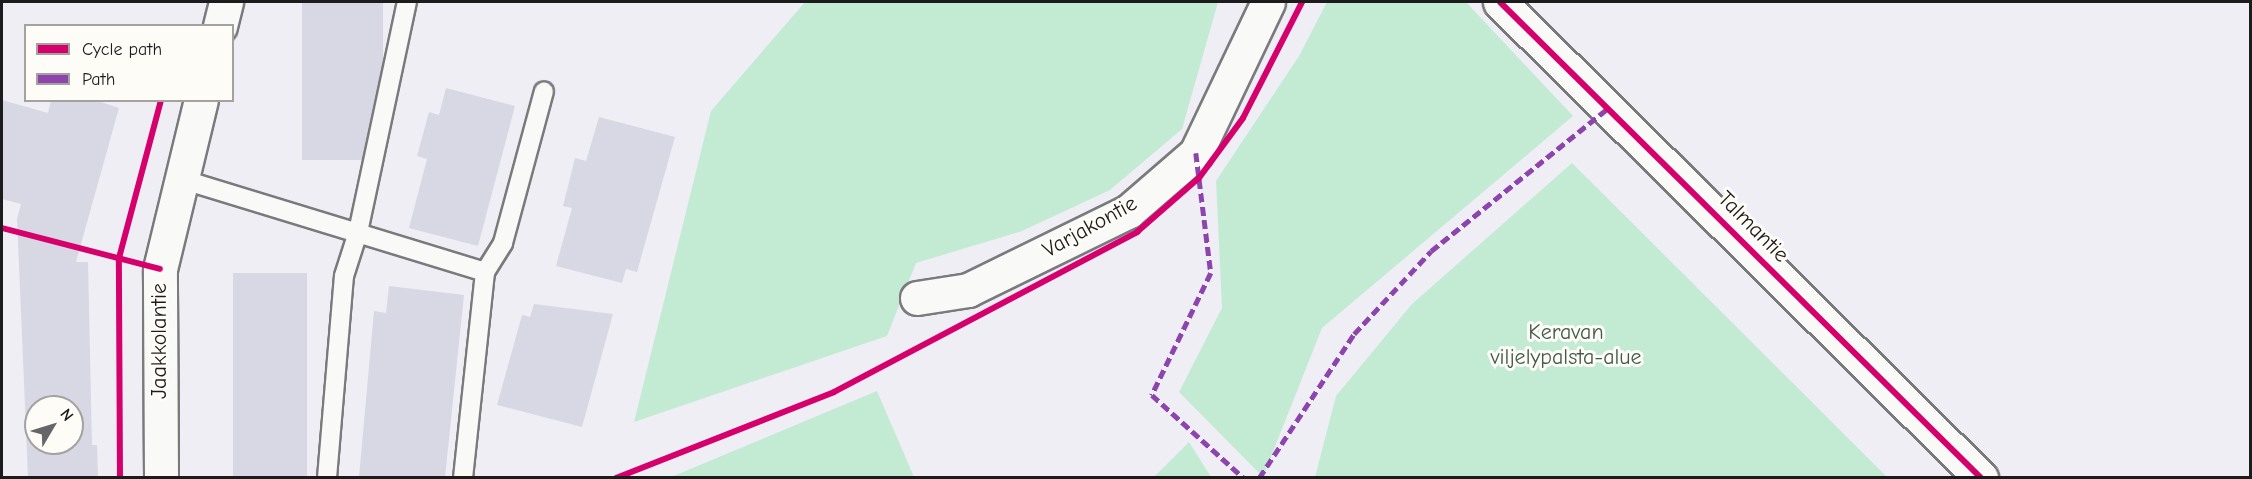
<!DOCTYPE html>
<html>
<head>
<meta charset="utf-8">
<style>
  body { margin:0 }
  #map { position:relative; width:2252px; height:479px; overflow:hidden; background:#eeeef4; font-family:"Comic Neue",sans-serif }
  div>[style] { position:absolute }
  .green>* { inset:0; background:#c3ebd3 }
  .building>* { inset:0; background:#d7d8e4; transform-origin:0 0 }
  .roads { filter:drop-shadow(2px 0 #7a7a7d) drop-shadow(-2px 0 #7a7a7d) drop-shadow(0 2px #7a7a7d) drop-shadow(0 -2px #7a7a7d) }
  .service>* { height:18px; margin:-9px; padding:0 9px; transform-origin:9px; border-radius:9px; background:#f9f9f8 }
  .minor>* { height:33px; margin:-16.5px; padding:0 16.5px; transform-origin:16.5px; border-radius:16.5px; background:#f9f9f8 }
  .quiet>* { height:4.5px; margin-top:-2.25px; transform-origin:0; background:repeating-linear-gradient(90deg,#8e44ad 0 9px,transparent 0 13.5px) }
  .cycleway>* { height:6px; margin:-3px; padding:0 3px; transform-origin:3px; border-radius:3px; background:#d6006c }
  span { translate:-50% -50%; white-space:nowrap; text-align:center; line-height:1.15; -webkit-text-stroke:6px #fdfcf7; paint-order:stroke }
  .street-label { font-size:22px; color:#1c1c1c }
  .park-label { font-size:22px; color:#435a4b }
  .frame { position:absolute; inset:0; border:3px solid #1c1c1c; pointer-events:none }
  .legend { position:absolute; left:24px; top:24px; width:210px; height:78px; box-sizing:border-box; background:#fdfcf7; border:2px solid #a3a29f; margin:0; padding:8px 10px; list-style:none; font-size:18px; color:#1c1c1c }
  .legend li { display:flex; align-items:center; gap:12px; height:30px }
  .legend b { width:30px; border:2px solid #a3a29f }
  .north { position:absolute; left:24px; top:395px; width:60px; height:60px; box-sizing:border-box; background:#fdfcf7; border:2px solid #a3a29f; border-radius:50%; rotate:52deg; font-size:16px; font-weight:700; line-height:24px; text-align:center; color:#1c1c1c }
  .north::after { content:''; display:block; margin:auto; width:21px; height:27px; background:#666668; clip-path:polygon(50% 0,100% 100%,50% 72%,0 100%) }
</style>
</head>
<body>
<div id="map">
  <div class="green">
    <div style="clip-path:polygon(805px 2px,1218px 2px,1182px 129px,1110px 190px,1022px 231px,916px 263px,887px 336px,634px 422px,711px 111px)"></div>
    <div style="clip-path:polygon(1327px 2px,1466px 2px,1573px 116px,1322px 328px,1263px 477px,1179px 392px,1222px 308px,1216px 181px,1299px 56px)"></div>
    <div style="clip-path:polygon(1572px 163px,1887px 477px,1315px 477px,1336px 396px,1412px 304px)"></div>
    <div style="clip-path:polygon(877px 391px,914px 477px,671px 477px)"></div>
    <div style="clip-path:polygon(1189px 442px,1211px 477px,1154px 477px)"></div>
  </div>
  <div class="building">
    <div style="left:302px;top:2px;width:81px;height:158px"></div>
    <div style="clip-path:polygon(446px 88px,515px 106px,478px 246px,409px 228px,427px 159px,417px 156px,429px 112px,439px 115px)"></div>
    <div style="clip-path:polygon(evenodd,2px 100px,48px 113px,51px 100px,95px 100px,119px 108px,76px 262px,88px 262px,92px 445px,97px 445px,98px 477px,28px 477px,17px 219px,21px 204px,2px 199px,2px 100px,36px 407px,72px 407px,72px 443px,36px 443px,36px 407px)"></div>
    <div style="clip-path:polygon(599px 117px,675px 137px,637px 272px,626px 269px,622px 283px,556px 266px,572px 208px,563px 206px,575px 158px,586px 161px)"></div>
    <div style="left:233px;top:273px;width:74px;height:204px"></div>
    <div style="clip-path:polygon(389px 286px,464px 295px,445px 477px,359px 477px,374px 311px,386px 313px)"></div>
    <div style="clip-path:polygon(534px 304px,613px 314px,582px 427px,497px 405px,522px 315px,530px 317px)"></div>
  </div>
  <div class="roads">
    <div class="service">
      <div style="left:181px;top:179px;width:318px;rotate:17deg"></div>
      <div style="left:327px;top:478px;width:203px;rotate:-85.2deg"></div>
      <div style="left:344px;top:276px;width:46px;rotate:-72.3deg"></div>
      <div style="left:358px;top:232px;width:235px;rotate:-78deg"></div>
      <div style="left:463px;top:478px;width:207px;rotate:-83.9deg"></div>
      <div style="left:485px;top:272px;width:34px;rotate:-58deg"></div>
      <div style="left:503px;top:243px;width:157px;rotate:-74.9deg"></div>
    </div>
    <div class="minor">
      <div style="left:1500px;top:2px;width:677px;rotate:44.7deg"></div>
      <div style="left:220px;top:26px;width:25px;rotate:-76deg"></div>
      <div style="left:917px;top:298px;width:52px;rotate:-8.9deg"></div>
      <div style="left:968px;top:290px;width:179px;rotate:-26.1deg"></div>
      <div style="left:1129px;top:211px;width:89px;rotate:-40.9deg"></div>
      <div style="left:1196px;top:153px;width:167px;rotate:-64.5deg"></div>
      <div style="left:161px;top:478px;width:209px;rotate:-90.3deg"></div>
      <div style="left:160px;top:269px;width:174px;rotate:-76.4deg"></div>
    </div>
  </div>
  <div class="quiet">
    <div style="left:1196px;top:153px;width:121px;rotate:82.9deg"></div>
    <div style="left:1211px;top:273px;width:136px;rotate:115.8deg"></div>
    <div style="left:1152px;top:395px;width:124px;rotate:42.1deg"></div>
    <div style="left:1259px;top:478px;width:173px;rotate:-56.6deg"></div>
    <div style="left:1354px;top:334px;width:113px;rotate:-47.1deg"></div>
    <div style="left:1431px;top:251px;width:226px;rotate:-38.9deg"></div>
  </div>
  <div class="cycleway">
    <div style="left:1500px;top:2px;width:677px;rotate:44.7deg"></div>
    <div style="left:2px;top:228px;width:163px;rotate:14.5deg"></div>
    <div style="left:120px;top:478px;width:220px;rotate:-90.3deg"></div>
    <div style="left:119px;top:258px;width:163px;rotate:-75.1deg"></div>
    <div style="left:616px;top:478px;width:234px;rotate:-21.5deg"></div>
    <div style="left:834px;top:392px;width:343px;rotate:-27.8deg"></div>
    <div style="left:1137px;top:232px;width:82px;rotate:-41.1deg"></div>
    <div style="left:1199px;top:178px;width:74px;rotate:-53.7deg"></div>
    <div style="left:1243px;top:118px;width:130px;rotate:-63deg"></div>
  </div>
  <div class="street-label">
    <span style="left:1090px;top:227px;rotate:-29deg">Varjakontie</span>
    <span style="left:1753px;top:227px;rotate:45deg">Talmantie</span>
    <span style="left:160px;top:341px;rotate:-90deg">Jaakkolantie</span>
  </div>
  <div class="park-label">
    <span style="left:1566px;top:345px">Keravan<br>viljelypalsta-alue</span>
  </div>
  <div class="frame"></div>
  <ul class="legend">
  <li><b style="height:8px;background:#d6006c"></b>Cycle path</li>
  <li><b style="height:8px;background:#8e44ad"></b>Path</li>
  </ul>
  <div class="north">N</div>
</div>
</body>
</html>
